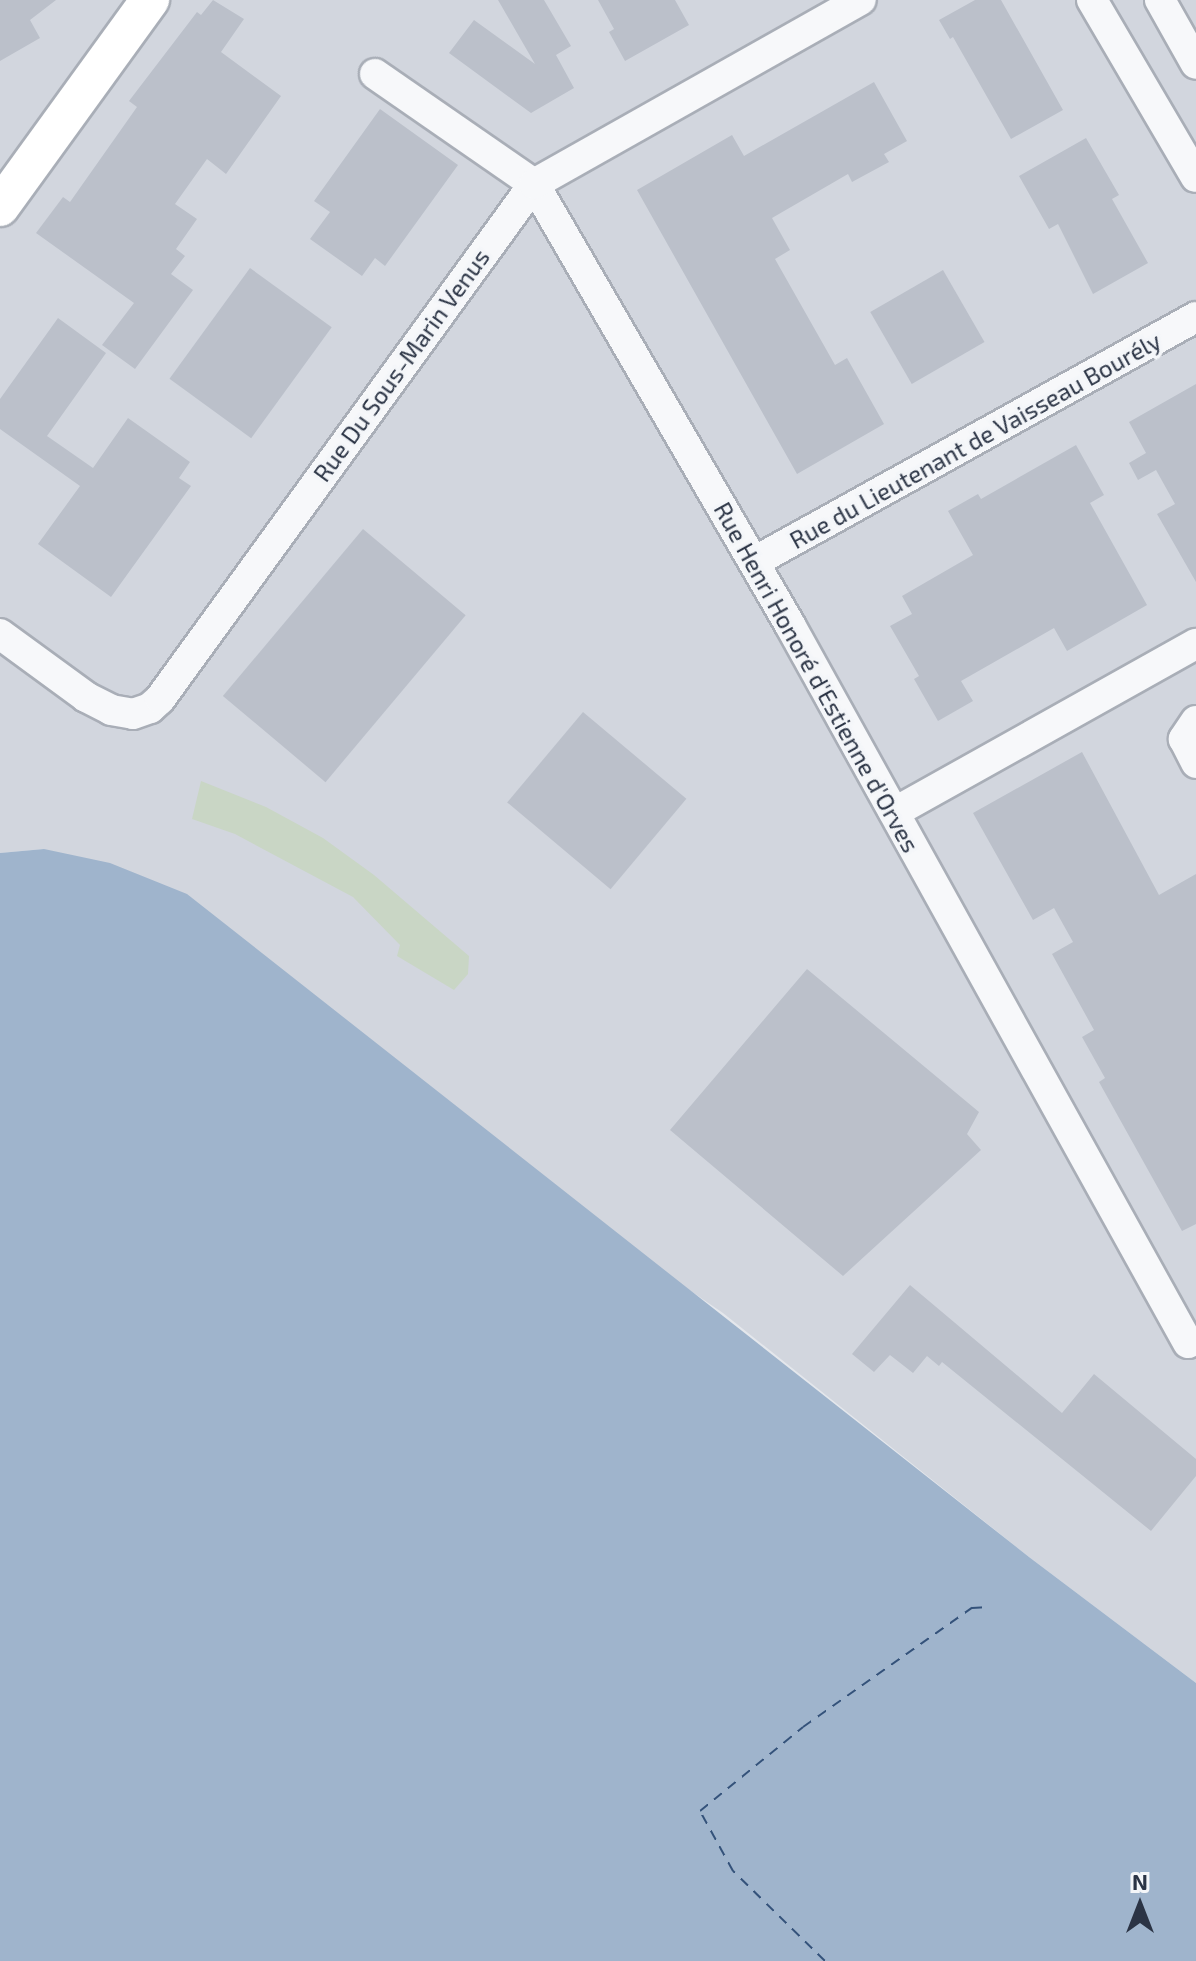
<!DOCTYPE html>
<html>
<head>
<meta charset="utf-8">
<style>
  body { margin:0 }
  #map { position:relative; width:1196px; height:1961px; overflow:hidden; background:#e4e7ec; font-family:"Exo 2",sans-serif }
  div>[style] { position:absolute }
  .built>* { inset:0; background:#d2d6de }
  .green>* { inset:0; background:#c9d6c5 }
  .water>* { inset:0; background:#9fb4cc }
  .ferry>* { height:2px; margin-top:-1px; transform-origin:0; background:repeating-linear-gradient(90deg,#34527a 0 10px,transparent 0 18px) }
  .building>* { inset:0; background:#bbc0ca; transform-origin:0 0 }
  .roads { filter:drop-shadow(2px 0 #a9aeb7) drop-shadow(-2px 0 #a9aeb7) drop-shadow(0 2px #a9aeb7) drop-shadow(0 -2px #a9aeb7) }
  .minor>* { height:30px; margin:-15px; padding:0 15px; transform-origin:15px; border-radius:15px; background:#f7f8fa }
  .major>* { height:38px; margin:-19px; padding:0 19px; transform-origin:19px; border-radius:19px; background:#fff }
  span { translate:-50% -50%; white-space:nowrap; text-align:center; line-height:1.15; -webkit-text-stroke:7px #f4f6f9; paint-order:stroke }
  .street-label { font-size:24px; color:#2b3445 }
  .north { position:absolute; left:1100px; top:1865px; width:80px; height:80px; -webkit-text-stroke:6px #f4f6f9; paint-order:stroke; rotate:0deg; font-size:22px; font-weight:700; line-height:32px; text-align:center; color:#2b3445 }
  .north::after { content:''; display:block; margin:auto; width:28px; height:36px; background:#2b3445; clip-path:polygon(50% 0,100% 100%,50% 72%,0 100%) }
</style>
</head>
<body>
<div id="map">
  <div class="built">
    <div style="clip-path:polygon(0 0,1196px 0,1196px 1683px,1029px 1557px,723px 1313px,44px 849px,0 853px)"></div>
  </div>
  <div class="green">
    <div style="clip-path:polygon(201px 781px,266px 807px,323px 838px,374px 875px,469px 956px,468px 974px,454px 990px,397px 956px,400px 945px,353px 897px,235px 834px,192px 819px)"></div>
  </div>
  <div class="water">
    <div style="clip-path:polygon(44px 849px,110px 863px,187px 894px,1029px 1557px,1196px 1683px,1196px 1961px,0 1961px,0 853px)"></div>
  </div>
  <div class="ferry">
    <div style="left:825px;top:1961px;width:129px;rotate:-135.6deg"></div>
    <div style="left:733px;top:1871px;width:68px;rotate:-118.8deg"></div>
    <div style="left:700px;top:1811px;width:133px;rotate:-39.2deg"></div>
    <div style="left:803px;top:1727px;width:207px;rotate:-35.2deg"></div>
    <div style="left:972px;top:1608px;width:17px;rotate:-3deg"></div>
  </div>
  <div class="building">
    <div style="clip-path:polygon(0 0,56px 0,30px 20px,40px 38px,0 61px)"></div>
    <div style="clip-path:polygon(213px 0,244px 19px,221px 52px,281px 96px,226px 174px,207px 159px,175px 204px,197px 219px,176px 249px,185px 256px,171px 274px,193px 290px,135px 369px,102px 345px,134px 303px,36px 233px,63px 197px,70px 202px,137px 107px,129px 101px,197px 12px,201px 15px)"></div>
    <div style="clip-path:polygon(498px 0,544px 0,571px 46px,556px 55px,574px 88px,531px 113px,449px 53px,474px 20px,535px 64px)"></div>
    <div style="clip-path:polygon(598px 0,675px 0,689px 25px,625px 61px,609px 32px,614px 29px)"></div>
    <div style="clip-path:polygon(975px 0,1001px 0,1063px 110px,1011px 139px,953px 37px,950px 39px,939px 20px)"></div>
    <div style="clip-path:polygon(874px 82px,907px 141px,884px 154px,889px 162px,852px 182px,848px 174px,772px 218px,790px 250px,775px 259px,835px 365px,847px 358px,884px 424px,797px 474px,637px 190px,732px 135px,744px 156px)"></div>
    <div style="clip-path:polygon(380px 109px,458px 165px,385px 266px,375px 258px,362px 276px,310px 239px,330px 212px,314px 201px)"></div>
    <div style="clip-path:polygon(1086px 138px,1119px 195px,1112px 199px,1148px 263px,1093px 294px,1058px 224px,1049px 229px,1019px 176px)"></div>
    <div style="left:250px;top:268px;width:101px;height:137px;rotate:36deg"></div>
    <div style="left:943px;top:270px;width:83px;height:84px;rotate:60deg"></div>
    <div style="clip-path:polygon(58px 318px,106px 353px,47px 436px,93px 468px,128px 418px,190px 462px,179px 478px,191px 486px,111px 597px,38px 544px,80px 486px,0 429px,0 399px)"></div>
    <div style="clip-path:polygon(1196px 384px,1196px 582px,1157px 514px,1175px 504px,1156px 470px,1138px 480px,1129px 463px,1146px 453px,1129px 422px)"></div>
    <div style="clip-path:polygon(1076px 445px,1104px 495px,1090px 503px,1147px 605px,1067px 651px,1054px 628px,961px 681px,973px 701px,938px 721px,914px 679px,919px 676px,890px 626px,912px 614px,902px 596px,973px 555px,948px 511px,978px 494px,981px 499px)"></div>
    <div style="left:363px;top:529px;width:134px;height:218px;rotate:40deg"></div>
    <div style="left:583px;top:712px;width:135px;height:118px;rotate:40deg"></div>
    <div style="clip-path:polygon(1082px 752px,1159px 895px,1196px 874px,1196px 1224px,1182px 1231px,1099px 1082px,1105px 1078px,1082px 1037px,1094px 1030px,1052px 954px,1073px 942px,1054px 908px,1033px 920px,973px 813px)"></div>
    <div style="clip-path:polygon(807px 969px,979px 1112px,967px 1134px,981px 1150px,843px 1276px,670px 1130px)"></div>
    <div style="clip-path:polygon(910px 1285px,1062px 1413px,1094px 1374px,1196px 1459px,1196px 1476px,1151px 1531px,942px 1362px,939px 1366px,927px 1356px,913px 1373px,890px 1355px,874px 1372px,852px 1354px)"></div>
  </div>
  <div class="roads">
    <div class="minor">
      <div style="left:1092px;top:0;width:205px;rotate:59.6deg"></div>
      <div style="left:1160px;top:0;width:73px;rotate:60.6deg"></div>
      <div style="left:375px;top:74px;width:193px;rotate:34.7deg"></div>
      <div style="left:534px;top:184px;width:510px;rotate:59.86deg"></div>
      <div style="left:790px;top:625px;width:821px;rotate:61deg"></div>
      <div style="left:754px;top:562px;width:505px;rotate:-29deg"></div>
      <div style="left:0;top:634px;width:107px;rotate:36.2deg"></div>
      <div style="left:86px;top:697px;width:28px;rotate:27deg"></div>
      <div style="left:111px;top:710px;width:22px;rotate:10deg"></div>
      <div style="left:133px;top:714px;width:18px;rotate:-19deg"></div>
      <div style="left:150px;top:708px;width:13px;rotate:-42deg"></div>
      <div style="left:160px;top:699px;width:636px;rotate:-54.01deg"></div>
      <div style="left:534px;top:184px;width:375px;rotate:-29.4deg"></div>
      <div style="left:1196px;top:721px;width:22px;rotate:124deg"></div>
      <div style="left:1184px;top:739px;width:27px;rotate:63deg"></div>
      <div style="left:895px;top:812px;width:345px;rotate:-29.2deg"></div>
    </div>
    <div class="major">
      <div style="left:0;top:207px;width:256px;rotate:-54.1deg"></div>
    </div>
  </div>
  <div class="street-label">
    <span style="left:401px;top:365px;rotate:-54deg">Rue Du Sous-Marin Venus</span>
    <span style="left:975px;top:440px;rotate:-29deg">Rue du Lieutenant de Vaisseau Bourély</span>
    <span style="left:817px;top:677px;rotate:61deg">Rue Henri Honoré d'Estienne d'Orves</span>
  </div>
  <div class="north">N</div>
</div>
</body>
</html>
